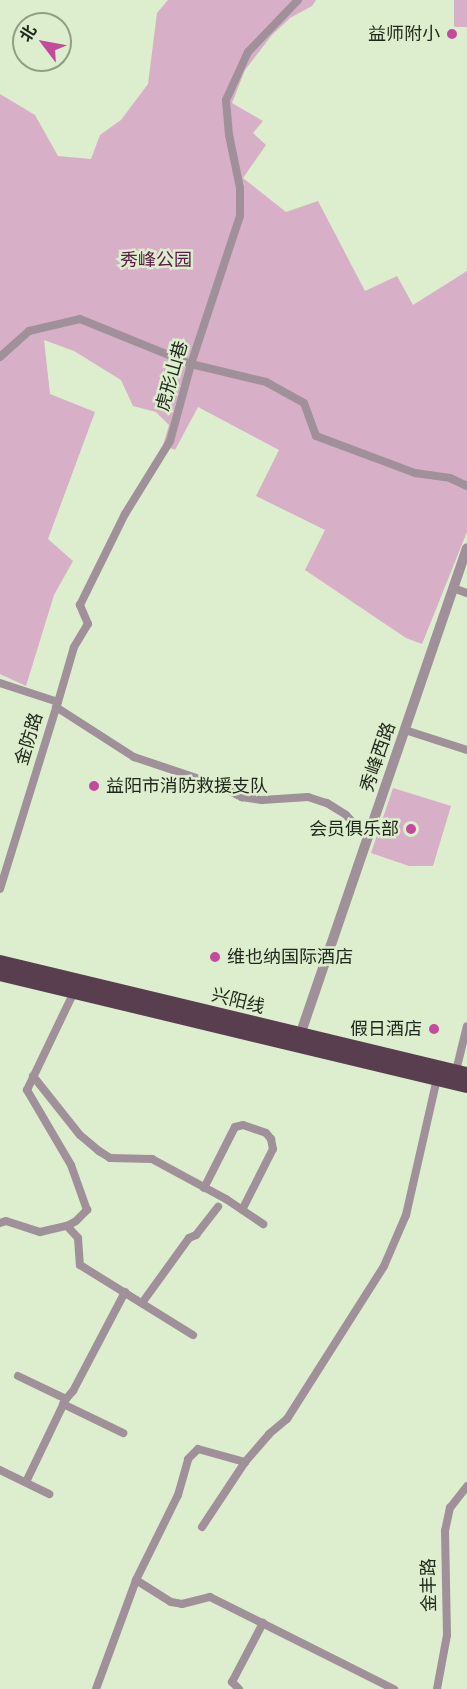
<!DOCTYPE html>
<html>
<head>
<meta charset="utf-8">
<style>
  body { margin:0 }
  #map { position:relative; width:467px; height:1689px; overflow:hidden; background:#dceecd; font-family:"Work Sans","Noto Sans SC",sans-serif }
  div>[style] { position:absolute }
  .green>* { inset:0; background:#d7afc7; transform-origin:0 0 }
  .minor>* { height:8px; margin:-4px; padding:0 4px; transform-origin:4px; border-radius:4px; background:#9f9099 }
  .tertiary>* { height:10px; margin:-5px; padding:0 5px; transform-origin:5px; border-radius:5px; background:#9f9099 }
  .trunk>* { height:14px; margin:-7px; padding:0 7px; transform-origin:7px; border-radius:7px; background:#583e4e }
  .dots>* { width:16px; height:16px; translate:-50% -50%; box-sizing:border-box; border:3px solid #dceecd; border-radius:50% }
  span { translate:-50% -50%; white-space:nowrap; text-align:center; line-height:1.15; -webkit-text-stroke:5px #dceecd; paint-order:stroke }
  .poi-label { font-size:18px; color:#1f261a }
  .right { translate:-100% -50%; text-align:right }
  .left { translate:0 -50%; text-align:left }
  .park-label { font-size:18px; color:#5b1947 }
  .street-label { font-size:18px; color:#1f261a }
  .north { position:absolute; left:12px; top:12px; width:60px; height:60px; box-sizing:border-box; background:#dceecd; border:2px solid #909e85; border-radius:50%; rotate:302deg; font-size:16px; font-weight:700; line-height:24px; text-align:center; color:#1f261a }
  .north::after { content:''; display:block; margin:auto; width:21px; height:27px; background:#c34a9d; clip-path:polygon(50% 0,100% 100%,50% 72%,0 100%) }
</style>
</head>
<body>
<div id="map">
  <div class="green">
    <div style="clip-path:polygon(168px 0,316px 0,312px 6px,290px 18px,272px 35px,245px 70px,232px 103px,263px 121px,253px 133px,266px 145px,243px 178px,286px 212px,318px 201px,365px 291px,397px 276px,413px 305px,467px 271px,467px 532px,422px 644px,406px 638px,305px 570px,325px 530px,256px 496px,279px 450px,198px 407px,175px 450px,163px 445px,169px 425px,156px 412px,133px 406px,121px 380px,74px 351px,44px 340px,50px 394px,95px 412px,48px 539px,73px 561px,54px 595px,26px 686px,0 674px,0 94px,35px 115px,58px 156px,91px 159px,100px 135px,121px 120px,148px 84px,157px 13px)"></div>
    <div style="left:454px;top:0;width:13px;height:27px"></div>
    <div style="clip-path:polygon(393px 788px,451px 806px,433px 866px,409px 866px,371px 853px)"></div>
  </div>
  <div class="minor">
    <div style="left:0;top:357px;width:39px;rotate:-42deg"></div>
    <div style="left:29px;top:331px;width:52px;rotate:-13.2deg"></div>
    <div style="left:80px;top:319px;width:120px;rotate:22.1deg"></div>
    <div style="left:191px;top:364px;width:77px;rotate:13.5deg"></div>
    <div style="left:266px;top:382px;width:43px;rotate:28.9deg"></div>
    <div style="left:304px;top:403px;width:35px;rotate:70deg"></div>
    <div style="left:316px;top:436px;width:106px;rotate:20.5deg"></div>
    <div style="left:415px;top:473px;width:35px;rotate:8deg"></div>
    <div style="left:450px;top:478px;width:19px;rotate:25deg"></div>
    <div style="left:453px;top:588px;width:15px;rotate:20deg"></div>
    <div style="left:0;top:683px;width:61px;rotate:18.1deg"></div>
    <div style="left:58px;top:702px;width:57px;rotate:-73.8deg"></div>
    <div style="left:74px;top:647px;width:27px;rotate:-59deg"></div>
    <div style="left:88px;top:624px;width:21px;rotate:-113deg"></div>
    <div style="left:80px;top:605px;width:102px;rotate:-63.7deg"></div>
    <div style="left:125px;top:514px;width:86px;rotate:-58.3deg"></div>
    <div style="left:170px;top:441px;width:80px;rotate:-74.7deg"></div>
    <div style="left:191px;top:364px;width:156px;rotate:-71.7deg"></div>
    <div style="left:240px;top:216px;width:28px;rotate:-90deg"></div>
    <div style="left:240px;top:188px;width:54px;rotate:-101.7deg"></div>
    <div style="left:229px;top:135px;width:35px;rotate:-95deg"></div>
    <div style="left:226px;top:100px;width:53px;rotate:-65.4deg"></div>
    <div style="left:248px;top:52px;width:72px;rotate:-46.1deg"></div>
    <div style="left:56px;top:707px;width:93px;rotate:32.7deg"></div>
    <div style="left:134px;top:757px;width:91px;rotate:18.6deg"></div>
    <div style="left:220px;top:786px;width:25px;rotate:27deg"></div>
    <div style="left:242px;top:797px;width:20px;rotate:9deg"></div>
    <div style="left:262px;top:800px;width:46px;rotate:-3.7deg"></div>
    <div style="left:308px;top:797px;width:20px;rotate:18deg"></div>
    <div style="left:327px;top:803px;width:22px;rotate:32deg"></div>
    <div style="left:346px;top:815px;width:31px;rotate:48deg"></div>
    <div style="left:405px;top:730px;width:65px;rotate:17.9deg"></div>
    <div style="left:0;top:889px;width:196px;rotate:-72.8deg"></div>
    <div style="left:456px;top:1071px;width:46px;rotate:-76.3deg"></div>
    <div style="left:33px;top:1076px;width:75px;rotate:51.5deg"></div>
    <div style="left:80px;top:1135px;width:25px;rotate:40deg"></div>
    <div style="left:99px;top:1151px;width:13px;rotate:32deg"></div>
    <div style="left:110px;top:1158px;width:42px;rotate:1.4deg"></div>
    <div style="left:152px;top:1159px;width:84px;rotate:28.4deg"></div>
    <div style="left:226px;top:1199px;width:45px;rotate:34deg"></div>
    <div style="left:204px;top:1188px;width:68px;rotate:-63.1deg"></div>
    <div style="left:235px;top:1127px;width:8px;rotate:-14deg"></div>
    <div style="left:243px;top:1125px;width:24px;rotate:19deg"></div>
    <div style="left:266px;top:1133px;width:8px;rotate:50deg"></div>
    <div style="left:271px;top:1139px;width:10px;rotate:79deg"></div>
    <div style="left:273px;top:1149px;width:68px;rotate:116.9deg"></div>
    <div style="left:0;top:1223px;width:6px;rotate:-18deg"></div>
    <div style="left:6px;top:1221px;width:36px;rotate:18deg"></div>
    <div style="left:40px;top:1232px;width:28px;rotate:-13deg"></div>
    <div style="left:67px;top:1226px;width:10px;rotate:-29deg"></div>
    <div style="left:76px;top:1221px;width:16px;rotate:-45deg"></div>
    <div style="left:87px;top:1210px;width:48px;rotate:-109.6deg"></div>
    <div style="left:71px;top:1165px;width:87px;rotate:-120.4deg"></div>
    <div style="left:27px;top:1090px;width:109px;rotate:-64.4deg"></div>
    <div style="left:67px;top:1226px;width:16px;rotate:47deg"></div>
    <div style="left:78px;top:1238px;width:27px;rotate:86deg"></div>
    <div style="left:80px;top:1265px;width:133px;rotate:31.8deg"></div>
    <div style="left:142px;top:1303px;width:80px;rotate:-54.1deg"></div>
    <div style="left:189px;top:1238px;width:8px;rotate:-23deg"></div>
    <div style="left:196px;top:1235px;width:36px;rotate:-52deg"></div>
    <div style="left:18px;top:1376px;width:53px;rotate:25.6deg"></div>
    <div style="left:63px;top:1404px;width:67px;rotate:25.8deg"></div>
    <div style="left:0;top:1470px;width:55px;rotate:26.1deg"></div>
    <div style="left:26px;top:1482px;width:92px;rotate:-64.3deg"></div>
    <div style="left:66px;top:1399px;width:11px;rotate:-49deg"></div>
    <div style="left:73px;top:1391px;width:112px;rotate:-62.3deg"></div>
    <div style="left:202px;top:1527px;width:78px;rotate:-56.5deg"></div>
    <div style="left:136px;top:1580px;width:41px;rotate:32.2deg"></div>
    <div style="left:171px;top:1602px;width:11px;rotate:10deg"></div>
    <div style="left:182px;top:1604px;width:29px;rotate:-14deg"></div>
    <div style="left:210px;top:1597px;width:206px;rotate:26.6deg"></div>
    <div style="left:96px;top:1689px;width:116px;rotate:-69.8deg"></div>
    <div style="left:136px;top:1580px;width:95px;rotate:-63.7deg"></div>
    <div style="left:178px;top:1495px;width:37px;rotate:-74deg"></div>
    <div style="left:188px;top:1459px;width:14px;rotate:-45deg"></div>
    <div style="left:198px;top:1449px;width:49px;rotate:15.5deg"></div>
    <div style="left:245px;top:1462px;width:37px;rotate:-49deg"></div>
    <div style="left:269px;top:1434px;width:23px;rotate:-40deg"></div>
    <div style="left:287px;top:1419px;width:181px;rotate:-57.6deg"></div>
    <div style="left:384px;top:1266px;width:56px;rotate:-66.7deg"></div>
    <div style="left:406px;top:1215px;width:139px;rotate:-77.2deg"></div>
    <div style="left:239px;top:1689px;width:10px;rotate:-135deg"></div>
    <div style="left:232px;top:1682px;width:67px;rotate:-62.3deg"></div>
    <div style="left:437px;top:1689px;width:55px;rotate:-79.5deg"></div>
    <div style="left:447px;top:1635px;width:104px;rotate:-91.1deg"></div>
    <div style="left:445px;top:1531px;width:24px;rotate:-78deg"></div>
    <div style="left:450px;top:1508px;width:28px;rotate:-52deg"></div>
  </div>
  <div class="tertiary">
    <div style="left:298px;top:1041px;width:521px;rotate:-71.08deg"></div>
  </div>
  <div class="trunk">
    <div style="left:0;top:962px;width:480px;rotate:13.5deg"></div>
    <div style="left:0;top:974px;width:480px;rotate:13.5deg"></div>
  </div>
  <div class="dots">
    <div style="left:452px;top:34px;background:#c34a9d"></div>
    <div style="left:94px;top:786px;background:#c34a9d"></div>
    <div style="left:411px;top:829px;background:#c34a9d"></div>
    <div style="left:215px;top:957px;background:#c34a9d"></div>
    <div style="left:434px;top:1029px;background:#c34a9d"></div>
  </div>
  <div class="poi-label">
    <span class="right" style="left:440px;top:34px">益师附小</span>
    <span class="left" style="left:106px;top:786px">益阳市消防救援支队</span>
    <span class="right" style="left:399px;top:829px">会员俱乐部</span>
    <span class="left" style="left:227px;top:957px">维也纳国际酒店</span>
    <span class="right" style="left:422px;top:1029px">假日酒店</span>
  </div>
  <div class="park-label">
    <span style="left:156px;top:260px">秀峰公园</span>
  </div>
  <div class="street-label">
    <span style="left:172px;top:376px;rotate:-74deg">虎形山巷</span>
    <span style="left:29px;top:739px;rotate:-73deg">金防路</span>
    <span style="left:378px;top:757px;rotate:-71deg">秀峰西路</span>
    <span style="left:238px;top:1001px;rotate:14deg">兴阳线</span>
    <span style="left:429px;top:1585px;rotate:-91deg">金丰路</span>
  </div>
  <div class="north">北</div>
</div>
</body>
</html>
